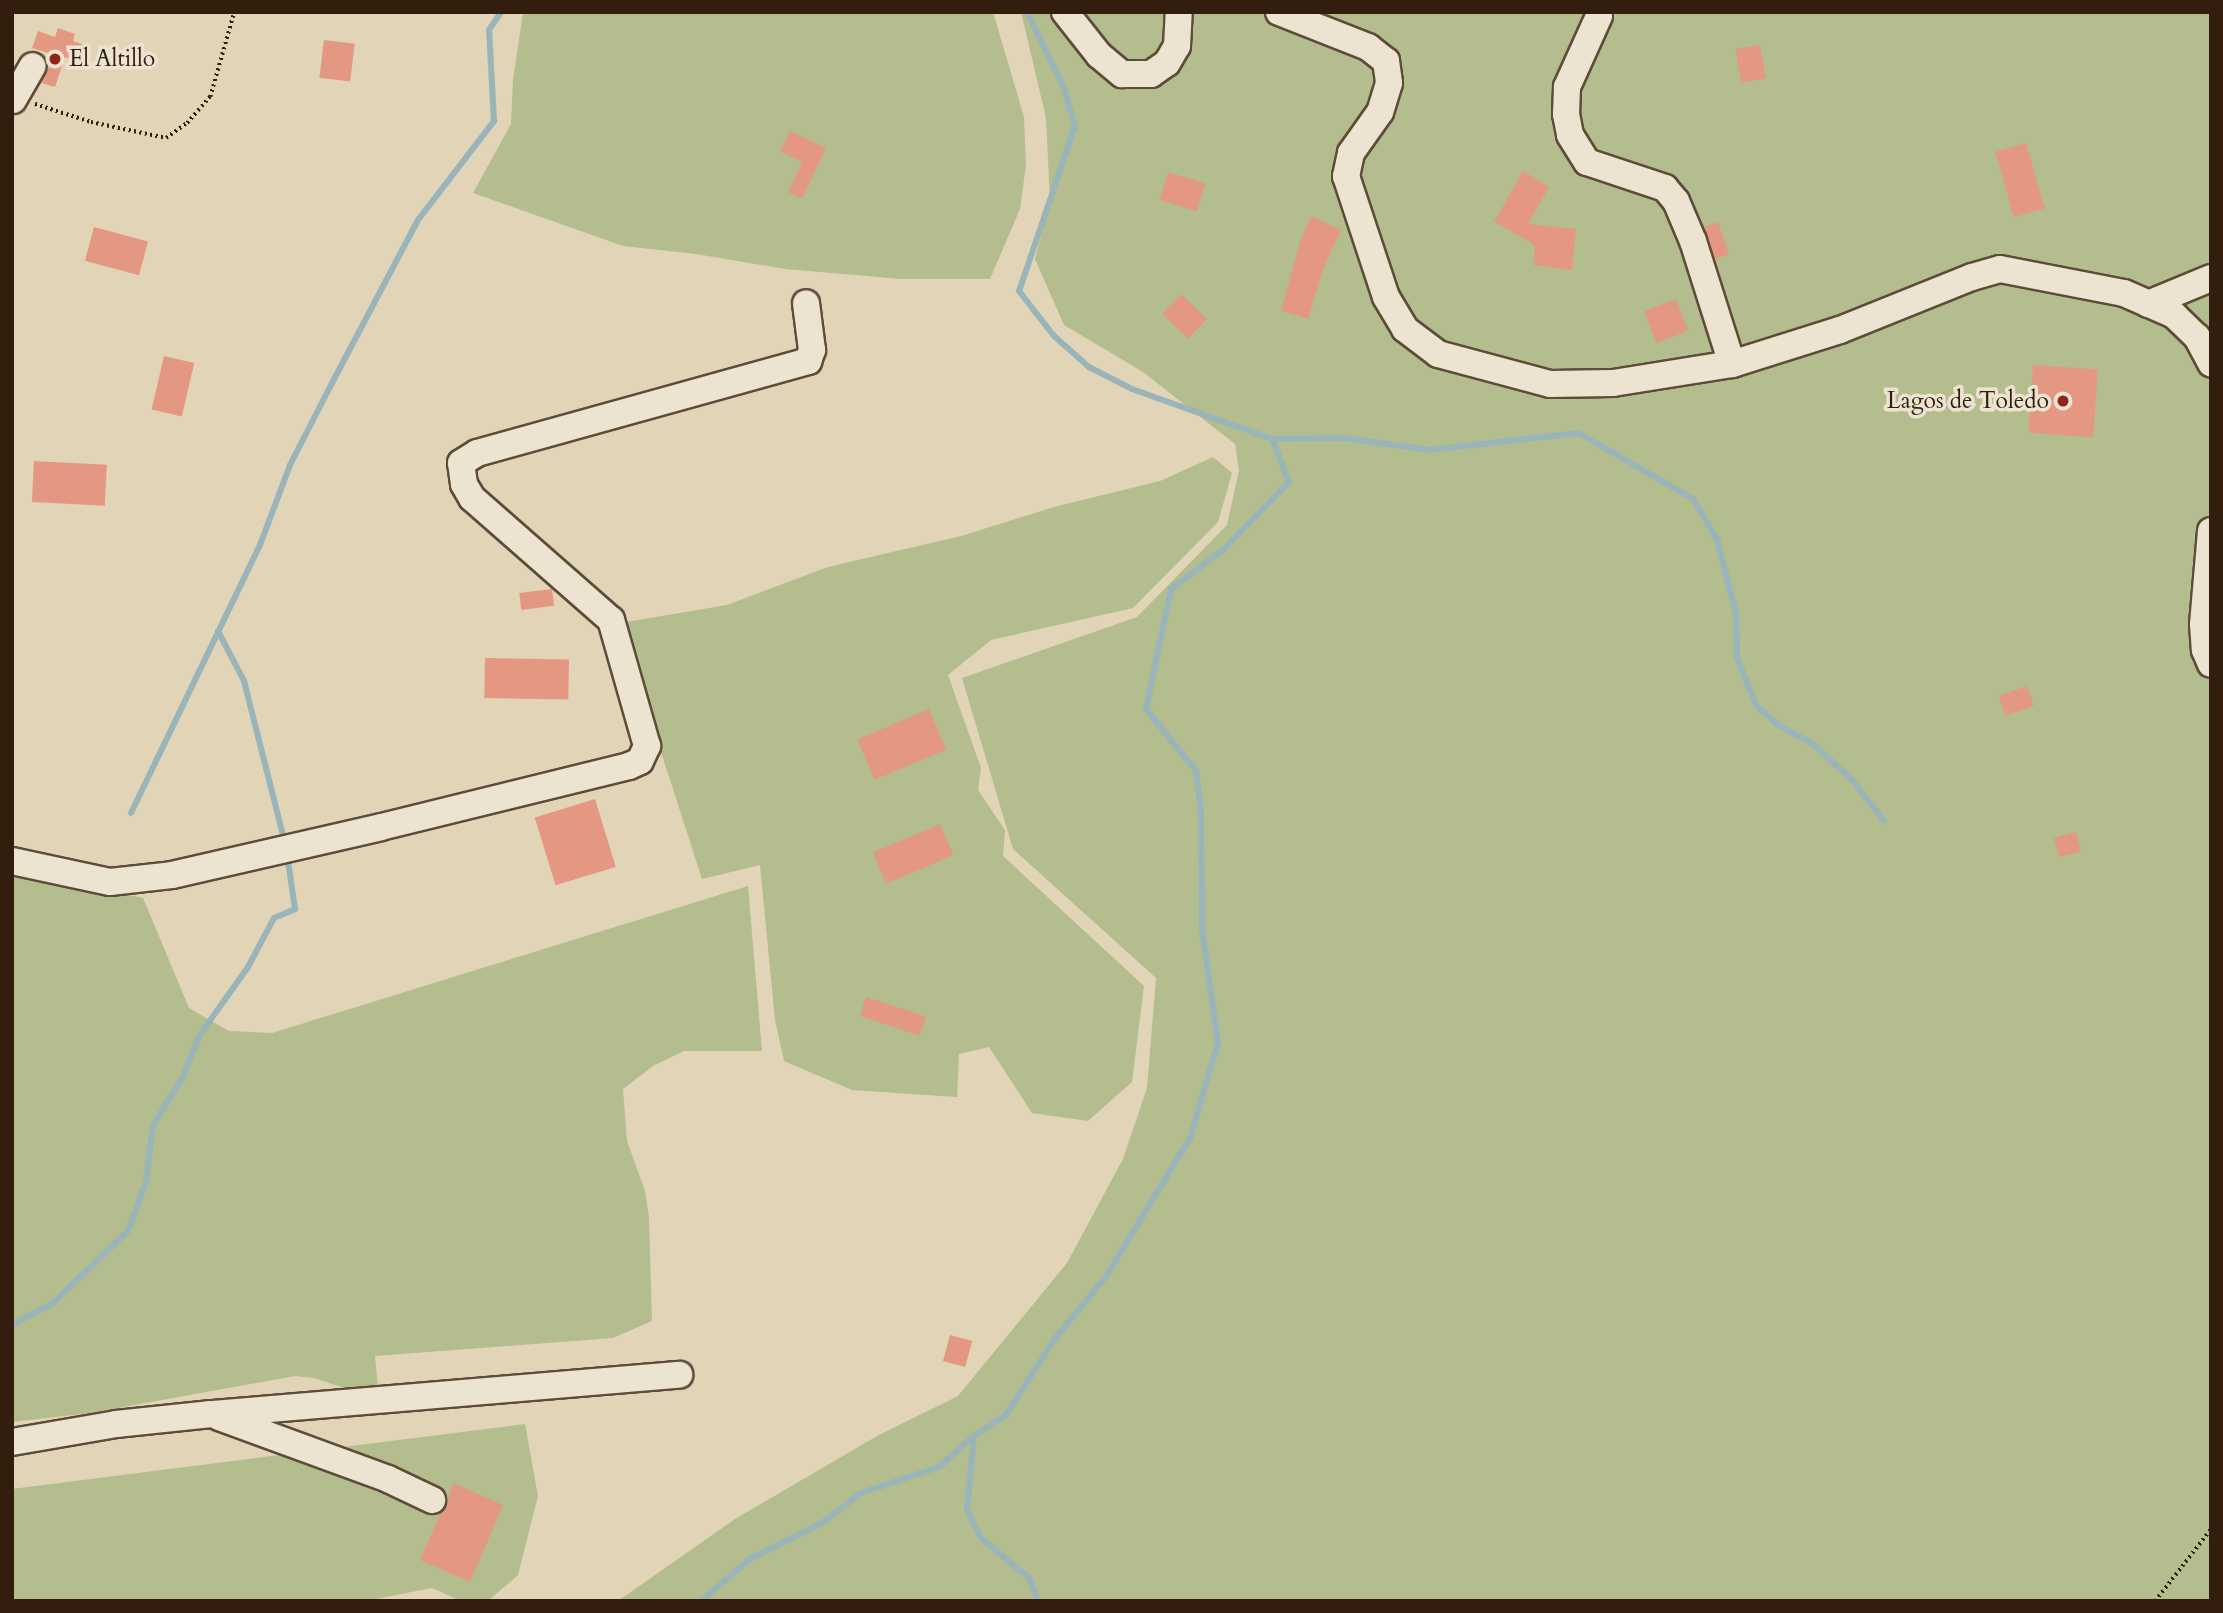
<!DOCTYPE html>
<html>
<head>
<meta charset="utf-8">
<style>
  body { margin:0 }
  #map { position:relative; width:2223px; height:1613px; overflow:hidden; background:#e2d4b7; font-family:Cardo,serif }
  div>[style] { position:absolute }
  .green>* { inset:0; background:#b3bd8e }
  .stream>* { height:6px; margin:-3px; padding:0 3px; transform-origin:3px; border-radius:3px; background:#99b5b9 }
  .building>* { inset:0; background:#e49881; transform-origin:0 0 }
  .path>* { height:3.5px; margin-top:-1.75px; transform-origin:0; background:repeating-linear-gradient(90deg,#321d0e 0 2px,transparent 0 5.5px) }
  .roads { filter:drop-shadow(2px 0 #5e4b38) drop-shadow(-2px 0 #5e4b38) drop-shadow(0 2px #5e4b38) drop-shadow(0 -2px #5e4b38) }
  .minor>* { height:26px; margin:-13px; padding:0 13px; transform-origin:13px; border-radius:13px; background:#ece3d0 }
  .dots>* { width:19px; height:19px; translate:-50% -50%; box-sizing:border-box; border:4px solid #ece3d0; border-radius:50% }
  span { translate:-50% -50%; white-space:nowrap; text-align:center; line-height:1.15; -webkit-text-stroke:7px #ece3d0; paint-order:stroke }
  .poi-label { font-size:23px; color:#321d0e }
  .left { translate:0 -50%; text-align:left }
  .right { translate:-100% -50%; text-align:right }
  .frame { position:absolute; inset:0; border:14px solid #321d0e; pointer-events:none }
</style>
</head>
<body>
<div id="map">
  <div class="green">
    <div style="clip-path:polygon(523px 12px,993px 12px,1024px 117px,1026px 165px,1020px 209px,990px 279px,901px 279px,785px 269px,696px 254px,623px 246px,473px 193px,511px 124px,513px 80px)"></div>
    <div style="clip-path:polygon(1021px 12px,2211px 12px,2211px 1601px,618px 1601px,735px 1519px,877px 1436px,958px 1396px,1067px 1263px,1123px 1159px,1147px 1088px,1156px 978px,1013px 849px,962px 678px,1137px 617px,1227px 525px,1239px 471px,1235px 444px,1143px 372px,1064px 325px,1035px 259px,1050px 201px,1046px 118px)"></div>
    <div style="clip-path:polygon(1213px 457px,1232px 473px,1218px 522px,1133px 608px,991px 640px,948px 675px,981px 768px,978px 790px,1005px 830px,1003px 856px,1144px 986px,1132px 1082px,1088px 1121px,1032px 1113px,989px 1047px,959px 1054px,957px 1097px,852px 1090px,784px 1061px,775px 1020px,760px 865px,702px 879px,661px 752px,626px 622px,727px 605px,828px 567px,961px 536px,1054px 507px,1160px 481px)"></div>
    <div style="clip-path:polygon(12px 871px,143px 898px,189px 1008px,229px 1031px,272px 1033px,748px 886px,762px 1051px,684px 1051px,653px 1066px,623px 1089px,627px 1141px,645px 1191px,649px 1217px,652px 1321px,613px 1338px,375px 1356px,378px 1389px,350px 1390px,314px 1378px,295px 1376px,90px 1413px,12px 1422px)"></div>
    <div style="clip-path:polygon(525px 1424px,538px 1496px,518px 1575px,488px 1601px,461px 1601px,432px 1588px,366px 1601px,12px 1601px,12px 1489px)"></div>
  </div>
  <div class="stream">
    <div style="left:1027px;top:12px;width:85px;rotate:64deg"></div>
    <div style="left:1064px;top:88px;width:40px;rotate:74deg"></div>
    <div style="left:1075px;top:126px;width:174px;rotate:108.7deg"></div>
    <div style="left:1019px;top:291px;width:57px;rotate:52.1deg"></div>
    <div style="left:1054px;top:336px;width:47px;rotate:41.5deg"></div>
    <div style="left:1089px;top:367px;width:48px;rotate:27.1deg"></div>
    <div style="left:1132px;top:389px;width:149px;rotate:19.7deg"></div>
    <div style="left:1272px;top:439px;width:72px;rotate:-0.8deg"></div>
    <div style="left:1344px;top:438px;width:86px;rotate:8deg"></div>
    <div style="left:1429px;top:450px;width:151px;rotate:-6.5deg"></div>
    <div style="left:1579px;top:433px;width:132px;rotate:30.1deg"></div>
    <div style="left:1693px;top:499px;width:47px;rotate:59deg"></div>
    <div style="left:1717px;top:539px;width:77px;rotate:75.8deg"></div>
    <div style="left:1736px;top:614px;width:44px;rotate:88.7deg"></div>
    <div style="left:1737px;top:658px;width:51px;rotate:68deg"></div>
    <div style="left:1756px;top:705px;width:31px;rotate:42deg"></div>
    <div style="left:1779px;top:726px;width:36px;rotate:27deg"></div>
    <div style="left:1811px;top:742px;width:56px;rotate:42.8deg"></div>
    <div style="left:1852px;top:780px;width:52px;rotate:52deg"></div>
    <div style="left:218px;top:631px;width:56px;rotate:62.5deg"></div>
    <div style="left:244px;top:681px;width:167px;rotate:75.8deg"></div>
    <div style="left:131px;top:813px;width:297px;rotate:-64.3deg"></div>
    <div style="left:260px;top:545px;width:85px;rotate:-69.4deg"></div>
    <div style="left:290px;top:465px;width:92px;rotate:-62.9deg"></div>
    <div style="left:332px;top:383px;width:184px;rotate:-62.2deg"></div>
    <div style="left:418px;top:220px;width:125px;rotate:-52.5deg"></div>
    <div style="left:494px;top:121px;width:91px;rotate:-93.1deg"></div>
    <div style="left:489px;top:30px;width:22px;rotate:-56deg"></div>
    <div style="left:12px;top:1325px;width:47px;rotate:-28.2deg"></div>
    <div style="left:53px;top:1303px;width:104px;rotate:-43.8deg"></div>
    <div style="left:128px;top:1231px;width:52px;rotate:-69.8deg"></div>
    <div style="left:146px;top:1182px;width:57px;rotate:-83deg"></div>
    <div style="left:153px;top:1125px;width:57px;rotate:-58deg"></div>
    <div style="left:183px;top:1077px;width:44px;rotate:-68.7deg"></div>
    <div style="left:199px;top:1036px;width:85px;rotate:-54.6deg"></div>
    <div style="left:248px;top:967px;width:55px;rotate:-62deg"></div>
    <div style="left:274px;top:918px;width:23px;rotate:-23deg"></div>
    <div style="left:295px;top:909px;width:56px;rotate:-98.3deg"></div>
    <div style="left:974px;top:1436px;width:73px;rotate:95.5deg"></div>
    <div style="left:967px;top:1509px;width:31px;rotate:65deg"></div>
    <div style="left:980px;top:1537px;width:64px;rotate:39.9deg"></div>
    <div style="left:1029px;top:1578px;width:25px;rotate:69deg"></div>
    <div style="left:701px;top:1601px;width:66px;rotate:-40.7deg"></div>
    <div style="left:751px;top:1558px;width:79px;rotate:-26.2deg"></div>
    <div style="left:822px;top:1523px;width:49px;rotate:-37.6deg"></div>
    <div style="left:861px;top:1493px;width:82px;rotate:-18.4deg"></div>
    <div style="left:939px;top:1467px;width:47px;rotate:-41.5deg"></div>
    <div style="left:974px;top:1436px;width:37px;rotate:-33deg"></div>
    <div style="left:1005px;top:1416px;width:90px;rotate:-57.2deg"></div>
    <div style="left:1054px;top:1340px;width:84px;rotate:-50.8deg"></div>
    <div style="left:1107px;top:1275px;width:160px;rotate:-58.8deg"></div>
    <div style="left:1190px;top:1138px;width:99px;rotate:-73.6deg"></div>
    <div style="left:1218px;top:1043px;width:115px;rotate:-98deg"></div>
    <div style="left:1202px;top:929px;width:118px;rotate:-90.5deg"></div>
    <div style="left:1201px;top:811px;width:40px;rotate:-97.1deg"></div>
    <div style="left:1196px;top:771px;width:80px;rotate:-128.9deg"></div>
    <div style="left:1146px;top:709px;width:123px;rotate:-78.2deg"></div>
    <div style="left:1171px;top:589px;width:66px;rotate:-37deg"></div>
    <div style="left:1224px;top:549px;width:93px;rotate:-45.9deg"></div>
    <div style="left:1289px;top:482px;width:46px;rotate:-111.6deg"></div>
  </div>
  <div class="building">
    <div style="clip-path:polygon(58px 28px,75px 34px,73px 41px,87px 46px,81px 62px,65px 57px,55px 87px,41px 83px,49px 67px,48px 53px,32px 48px,38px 31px,55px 37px)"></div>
    <div style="left:324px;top:40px;width:31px;height:38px;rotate:7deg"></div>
    <div style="left:1760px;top:45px;width:34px;height:25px;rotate:80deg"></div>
    <div style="clip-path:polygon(790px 131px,826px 148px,802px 199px,788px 192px,802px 162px,780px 151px)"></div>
    <div style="left:2026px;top:143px;width:68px;height:32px;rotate:74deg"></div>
    <div style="clip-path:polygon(1523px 171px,1549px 187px,1528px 224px,1576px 229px,1572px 270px,1533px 265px,1535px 245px,1492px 220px,1495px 220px)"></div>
    <div style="left:1168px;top:172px;width:39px;height:29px;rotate:17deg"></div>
    <div style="clip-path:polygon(1311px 216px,1341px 230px,1323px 269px,1308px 319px,1281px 311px,1300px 242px)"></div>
    <div style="left:1718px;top:222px;width:34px;height:15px;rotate:71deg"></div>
    <div style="left:94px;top:227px;width:56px;height:35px;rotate:15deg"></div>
    <div style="left:1181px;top:294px;width:36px;height:27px;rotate:44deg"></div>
    <div style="left:1676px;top:299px;width:34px;height:34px;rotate:69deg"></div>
    <div style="left:164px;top:356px;width:31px;height:55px;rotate:13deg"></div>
    <div style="left:2033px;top:365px;width:65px;height:68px;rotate:4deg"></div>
    <div style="left:34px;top:461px;width:73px;height:41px;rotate:3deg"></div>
    <div style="left:552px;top:589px;width:17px;height:33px;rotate:83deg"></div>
    <div style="left:485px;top:658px;width:84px;height:40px;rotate:1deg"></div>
    <div style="left:2027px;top:686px;width:21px;height:30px;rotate:71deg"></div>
    <div style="left:929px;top:709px;width:44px;height:78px;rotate:67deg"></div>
    <div style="left:595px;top:799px;width:71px;height:63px;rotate:73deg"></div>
    <div style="left:940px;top:824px;width:34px;height:73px;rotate:67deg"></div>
    <div style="left:2076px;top:832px;width:20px;height:23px;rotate:75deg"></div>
    <div style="left:866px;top:997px;width:63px;height:20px;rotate:18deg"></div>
    <div style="left:950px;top:1335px;width:23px;height:27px;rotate:15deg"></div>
    <div style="clip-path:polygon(453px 1483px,503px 1505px,470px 1582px,420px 1560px,440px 1514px,446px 1506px)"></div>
  </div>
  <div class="path">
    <div style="left:35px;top:104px;width:59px;rotate:17.8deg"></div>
    <div style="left:91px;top:122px;width:77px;rotate:12deg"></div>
    <div style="left:166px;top:138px;width:26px;rotate:-36deg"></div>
    <div style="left:187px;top:123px;width:35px;rotate:-49deg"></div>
    <div style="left:210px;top:97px;width:88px;rotate:-74.2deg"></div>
    <div style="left:2155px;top:1601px;width:91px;rotate:-52.1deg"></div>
  </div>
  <div class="roads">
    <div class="minor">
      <div style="left:1065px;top:12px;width:55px;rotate:51.7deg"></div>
      <div style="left:1099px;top:55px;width:30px;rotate:40deg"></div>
      <div style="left:1122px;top:74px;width:29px"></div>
      <div style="left:1151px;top:74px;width:19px;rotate:-35deg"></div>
      <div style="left:1167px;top:63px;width:20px;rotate:-60deg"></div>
      <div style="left:1177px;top:46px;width:34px;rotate:-87deg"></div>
      <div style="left:1279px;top:12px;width:96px;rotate:21.5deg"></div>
      <div style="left:1368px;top:47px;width:23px;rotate:38deg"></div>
      <div style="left:1386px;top:61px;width:22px;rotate:82deg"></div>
      <div style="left:1389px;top:83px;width:30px;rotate:107deg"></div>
      <div style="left:1380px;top:112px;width:50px;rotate:125.3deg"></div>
      <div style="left:1351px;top:153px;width:24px;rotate:102deg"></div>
      <div style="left:1346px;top:176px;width:127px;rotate:71.7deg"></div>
      <div style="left:1386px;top:297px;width:37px;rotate:59deg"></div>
      <div style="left:1405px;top:329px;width:41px;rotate:37.1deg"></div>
      <div style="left:1438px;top:354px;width:116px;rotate:15deg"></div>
      <div style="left:1550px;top:384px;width:63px;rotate:-0.9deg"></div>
      <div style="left:1613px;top:383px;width:121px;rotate:-9.1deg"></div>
      <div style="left:1732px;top:364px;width:113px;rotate:-17.5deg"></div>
      <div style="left:1840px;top:330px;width:142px;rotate:-21.9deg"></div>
      <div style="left:1972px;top:277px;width:29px;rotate:-16deg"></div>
      <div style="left:2000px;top:269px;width:126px;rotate:11deg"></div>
      <div style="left:2124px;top:293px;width:55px;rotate:23.7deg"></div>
      <div style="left:2174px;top:315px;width:32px;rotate:44deg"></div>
      <div style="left:2197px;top:337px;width:30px;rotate:62deg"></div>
      <div style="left:1599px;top:16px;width:78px;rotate:114.3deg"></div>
      <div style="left:1567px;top:87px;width:27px;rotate:92deg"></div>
      <div style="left:1566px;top:114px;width:21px;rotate:79deg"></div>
      <div style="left:1570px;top:135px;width:32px;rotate:58deg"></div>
      <div style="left:1587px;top:162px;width:82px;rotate:18.4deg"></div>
      <div style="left:1665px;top:188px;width:17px;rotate:50deg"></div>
      <div style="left:1676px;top:201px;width:43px;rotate:67deg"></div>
      <div style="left:1693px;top:241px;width:129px;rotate:72.4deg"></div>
      <div style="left:13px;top:100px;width:39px;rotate:-60deg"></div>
      <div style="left:2148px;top:304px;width:68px;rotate:-22.4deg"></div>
      <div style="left:2211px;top:531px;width:93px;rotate:94.9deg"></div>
      <div style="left:2203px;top:624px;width:26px;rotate:86deg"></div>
      <div style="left:2205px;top:650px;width:15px;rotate:67deg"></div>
      <div style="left:12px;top:861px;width:100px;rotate:12.1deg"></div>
      <div style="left:110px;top:882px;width:62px;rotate:-6.4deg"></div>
      <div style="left:172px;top:875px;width:214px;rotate:-12.9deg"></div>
      <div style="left:381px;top:827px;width:255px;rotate:-13.8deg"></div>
      <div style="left:629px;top:766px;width:12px;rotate:-24deg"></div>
      <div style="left:640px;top:761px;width:17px;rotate:-65deg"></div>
      <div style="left:647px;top:746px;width:131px;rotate:-105.9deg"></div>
      <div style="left:611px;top:620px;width:185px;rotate:-138.7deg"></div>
      <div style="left:472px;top:498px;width:16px;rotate:-120deg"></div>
      <div style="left:464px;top:484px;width:21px;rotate:-98deg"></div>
      <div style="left:461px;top:463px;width:19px;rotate:-32deg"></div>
      <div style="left:477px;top:453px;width:344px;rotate:-15.5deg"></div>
      <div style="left:808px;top:361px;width:12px;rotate:-70deg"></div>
      <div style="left:812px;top:350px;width:47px;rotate:-97.3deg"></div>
      <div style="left:219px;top:1417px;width:180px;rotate:20.1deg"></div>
      <div style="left:388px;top:1479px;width:49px;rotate:25.5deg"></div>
      <div style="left:12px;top:1442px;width:106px;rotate:-9.8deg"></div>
      <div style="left:116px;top:1424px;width:96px;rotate:-6deg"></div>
      <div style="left:211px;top:1414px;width:470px;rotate:-4.8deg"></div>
    </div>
  </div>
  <div class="dots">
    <div style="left:55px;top:59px;background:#8f2418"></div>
    <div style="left:2063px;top:401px;background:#8f2418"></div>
  </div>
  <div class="poi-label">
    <span class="left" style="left:69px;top:59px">El Altillo</span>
    <span class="right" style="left:2049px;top:401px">Lagos de Toledo</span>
  </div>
  <div class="frame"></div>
</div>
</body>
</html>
